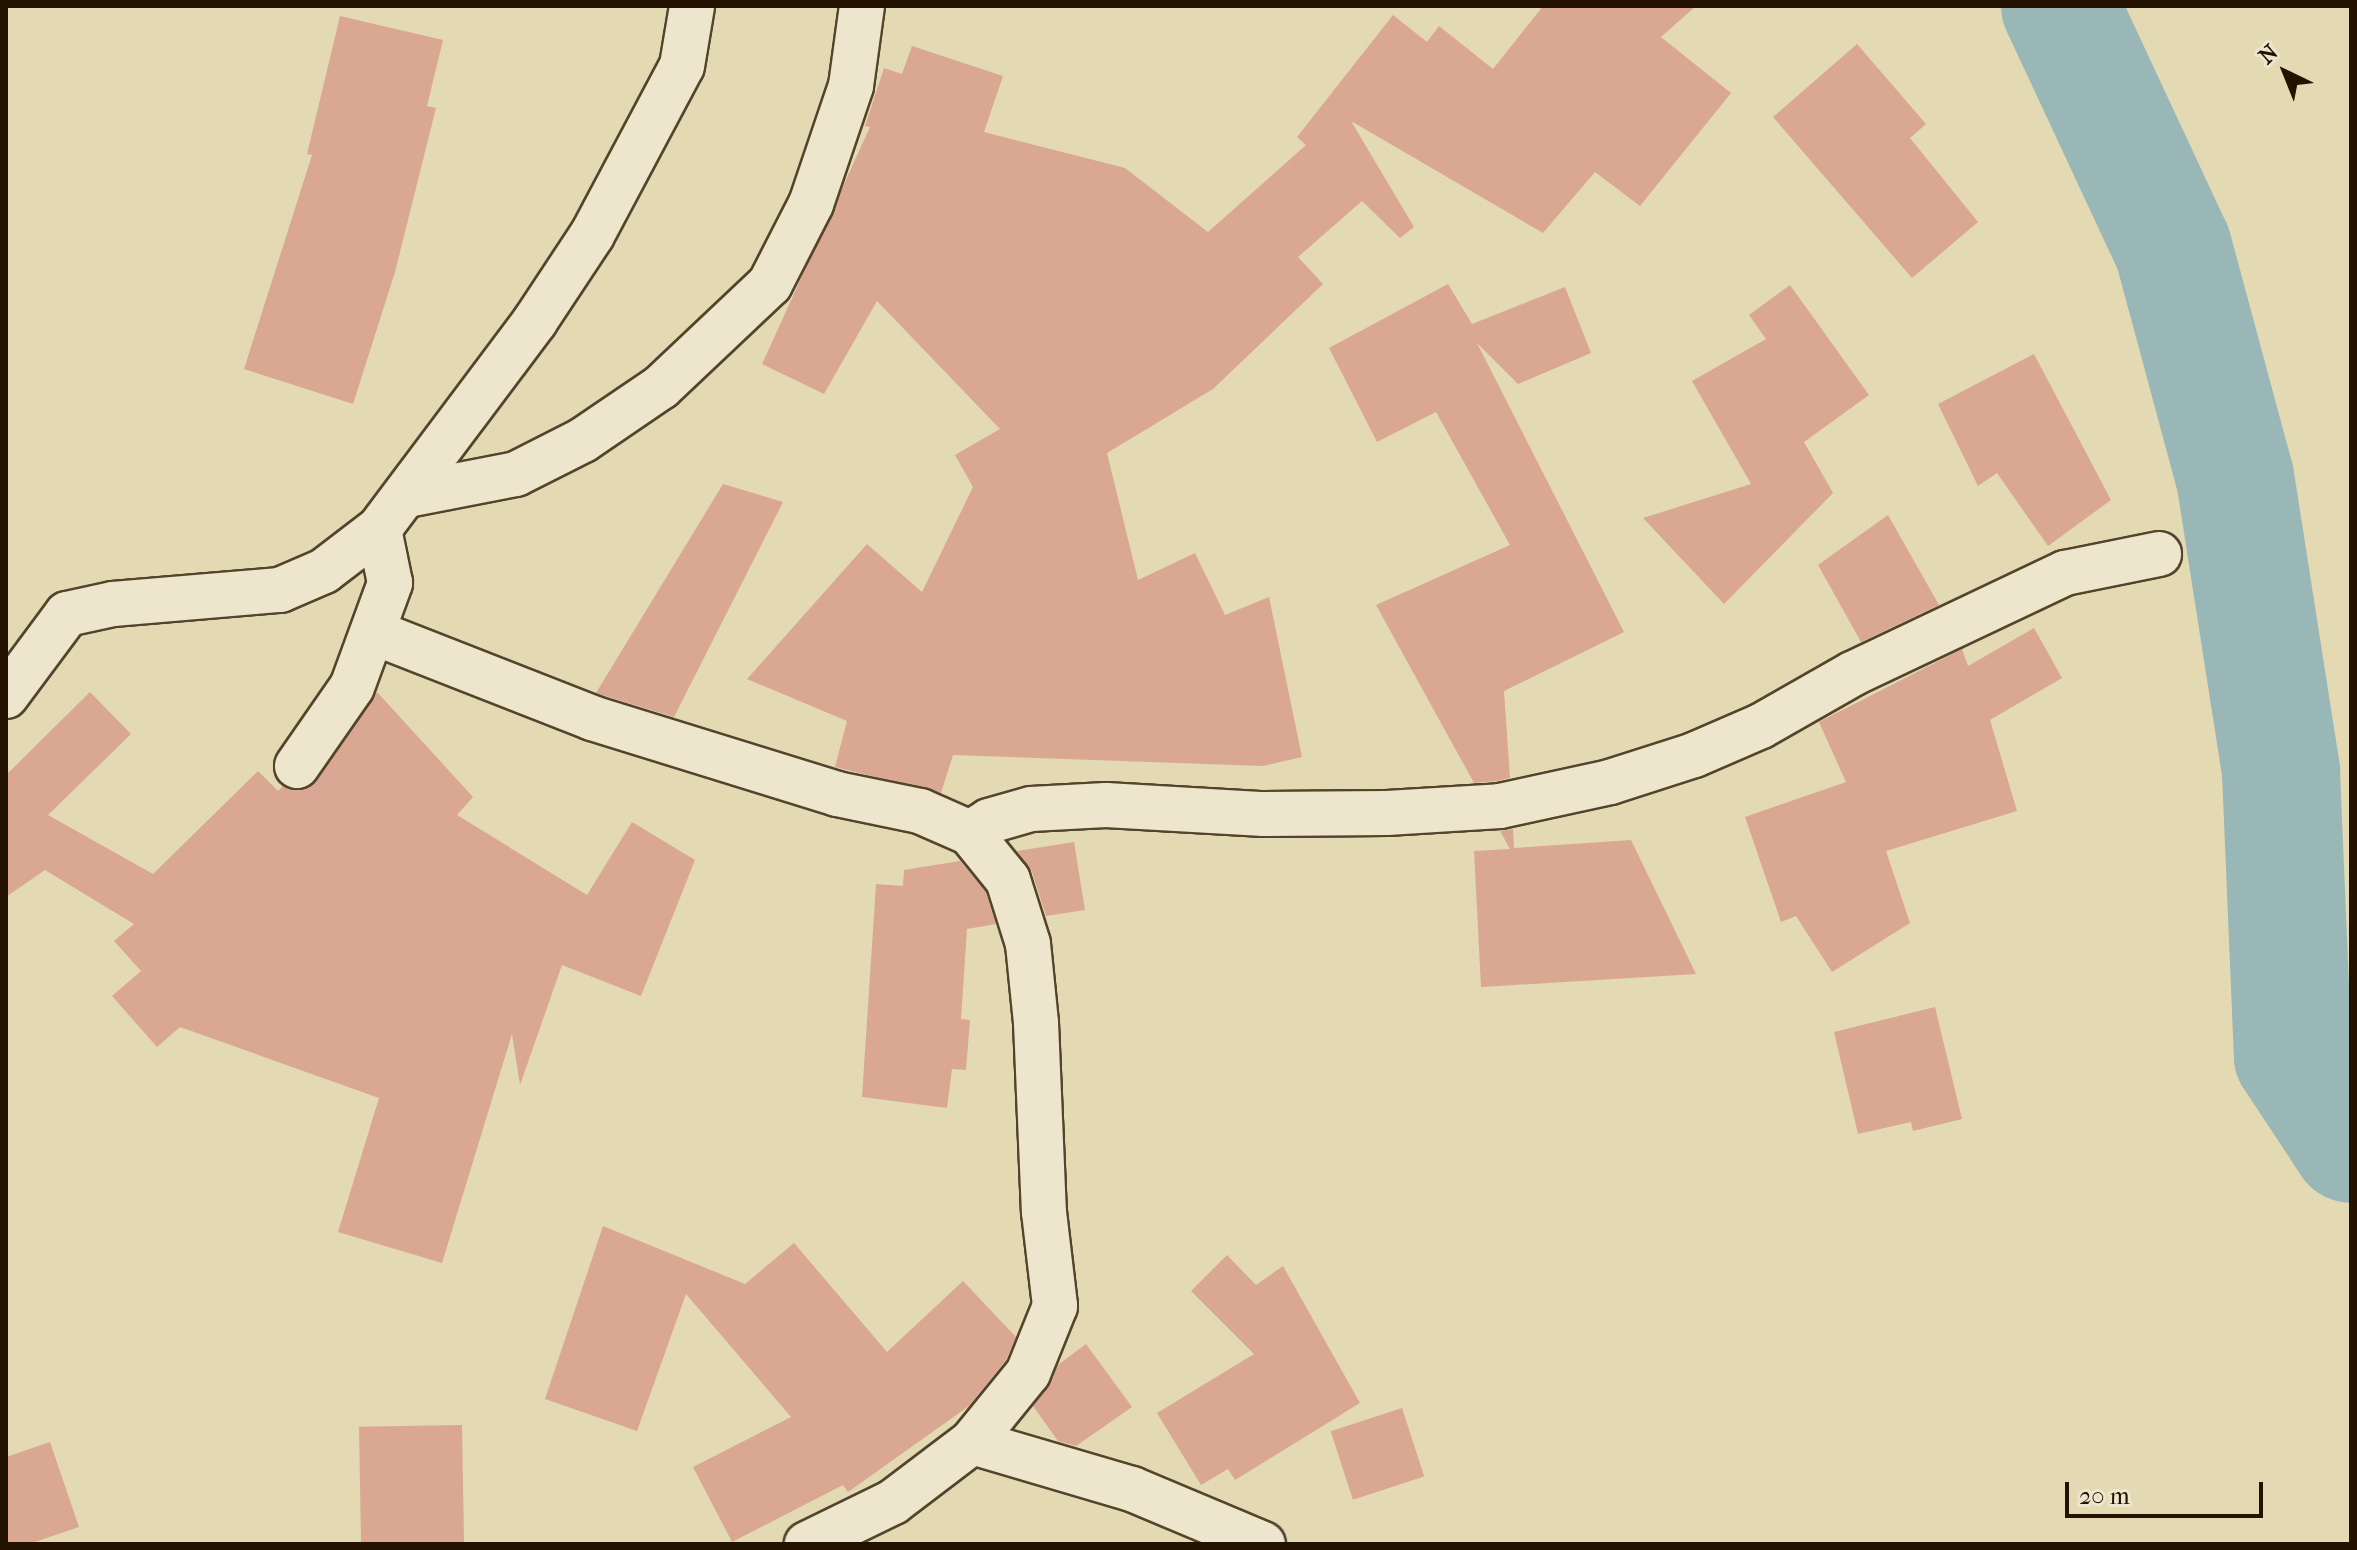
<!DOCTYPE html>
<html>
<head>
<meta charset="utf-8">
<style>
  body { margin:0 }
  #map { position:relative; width:2357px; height:1550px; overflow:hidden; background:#e3d9b2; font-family:"IM FELL French Canon",serif }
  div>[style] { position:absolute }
  .river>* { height:118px; margin:-59px; padding:0 59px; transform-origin:59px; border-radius:59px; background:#99b7b7 }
  .building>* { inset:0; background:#daa892; transform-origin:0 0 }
  .roads { filter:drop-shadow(2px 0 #53442c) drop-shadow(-2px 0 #53442c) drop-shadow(0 2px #53442c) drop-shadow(0 -2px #53442c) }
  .minor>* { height:44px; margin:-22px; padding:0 22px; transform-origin:22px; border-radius:22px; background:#ede6cd }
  span { translate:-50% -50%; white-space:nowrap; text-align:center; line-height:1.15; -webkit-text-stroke:6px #ede6cd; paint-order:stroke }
  .frame { position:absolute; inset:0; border:8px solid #231200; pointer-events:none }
  .north { position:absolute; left:2245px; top:32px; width:80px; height:80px; -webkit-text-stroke:6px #ede6cd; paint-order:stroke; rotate:317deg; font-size:22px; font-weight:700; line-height:32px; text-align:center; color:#231200 }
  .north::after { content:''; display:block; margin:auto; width:28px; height:36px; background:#231200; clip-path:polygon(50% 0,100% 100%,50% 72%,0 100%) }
  .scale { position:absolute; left:2065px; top:1482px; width:198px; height:36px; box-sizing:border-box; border:4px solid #231200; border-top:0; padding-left:10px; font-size:24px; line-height:28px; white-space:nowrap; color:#231200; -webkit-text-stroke:6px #ede6cd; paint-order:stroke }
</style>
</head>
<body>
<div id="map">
  <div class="river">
    <div style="left:2060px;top:6px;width:267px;rotate:65deg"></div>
    <div style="left:2173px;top:248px;width:237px;rotate:74.9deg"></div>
    <div style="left:2235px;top:477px;width:299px;rotate:81.1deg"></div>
    <div style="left:2281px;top:772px;width:284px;rotate:87.6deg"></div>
    <div style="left:2293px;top:1056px;width:105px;rotate:56.6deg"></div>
  </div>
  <div class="building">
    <div style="clip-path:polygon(1543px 6px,1696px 6px,1661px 37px,1731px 93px,1640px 206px,1595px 172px,1543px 233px,1351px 121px,1414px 227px,1400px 238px,1362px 201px,1298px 257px,1323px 284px,1213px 389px,1107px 453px,1138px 580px,1195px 553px,1225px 615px,1269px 597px,1302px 757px,1263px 766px,953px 755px,941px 793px,835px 767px,847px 721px,747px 679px,867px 544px,922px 592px,973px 487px,955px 455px,1000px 429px,877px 301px,824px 394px,762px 364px,870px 127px,865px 126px,884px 68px,902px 74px,912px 46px,1003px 76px,984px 132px,1125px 168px,1208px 232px,1306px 145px,1297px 137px,1393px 15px,1427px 42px,1439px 26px,1493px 69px)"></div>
    <div style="clip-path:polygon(340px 16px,443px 40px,427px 106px,436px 108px,395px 272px,353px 404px,244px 369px,312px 155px,307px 154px)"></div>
    <div style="clip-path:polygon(1857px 44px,1926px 124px,1910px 138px,1978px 222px,1912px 278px,1773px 117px)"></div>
    <div style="clip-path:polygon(1448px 284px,1472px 324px,1565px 287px,1591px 353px,1518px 384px,1477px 343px,1624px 632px,1504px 691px,1510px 778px,1497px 781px,1474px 783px,1376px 605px,1510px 545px,1436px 412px,1377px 442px,1329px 348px)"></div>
    <div style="clip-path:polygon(1790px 285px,1869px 395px,1804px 442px,1833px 493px,1724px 604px,1643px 518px,1751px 484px,1692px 381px,1766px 339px,1749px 315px)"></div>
    <div style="clip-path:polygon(2034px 354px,2111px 500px,2048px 546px,1997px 473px,1978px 486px,1938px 404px)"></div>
    <div style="clip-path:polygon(723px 484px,783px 502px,674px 717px,596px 693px)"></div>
    <div style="clip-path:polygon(1888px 515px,1939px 605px,1861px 642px,1818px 565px)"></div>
    <div style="clip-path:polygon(2034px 628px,2062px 678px,1990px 720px,2017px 811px,1886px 851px,1910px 923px,1832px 972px,1796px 916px,1781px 922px,1745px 817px,1846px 782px,1819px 722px,1962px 649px,1968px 666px)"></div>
    <div style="clip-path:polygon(90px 692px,131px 734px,48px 815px,153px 874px,258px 771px,278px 791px,283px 786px,308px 788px,377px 692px,473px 797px,457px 815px,587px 895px,632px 822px,695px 860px,641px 996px,562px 965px,520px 1085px,512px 1034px,442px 1263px,338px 1232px,379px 1098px,180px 1027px,157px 1047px,112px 996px,141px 971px,114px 941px,134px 924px,45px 870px,6px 897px,6px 775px)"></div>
    <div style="clip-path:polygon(1513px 829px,1514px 848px,1631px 840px,1696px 974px,1481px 987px,1474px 851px,1510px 849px,1500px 831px)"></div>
    <div style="clip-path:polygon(1074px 842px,1085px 910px,1046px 916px,1032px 872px,1017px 851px)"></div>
    <div style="clip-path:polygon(960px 861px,986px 892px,996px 924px,967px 929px,961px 1019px,970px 1020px,966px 1070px,952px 1069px,947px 1108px,862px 1097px,876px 884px,903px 886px,904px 870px)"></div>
    <div style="clip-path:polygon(1935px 1007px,1962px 1119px,1913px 1131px,1911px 1122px,1858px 1134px,1834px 1032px)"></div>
    <div style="clip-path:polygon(603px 1226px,745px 1284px,794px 1243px,887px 1352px,963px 1281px,1016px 1337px,1006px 1360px,969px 1406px,848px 1492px,843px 1485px,732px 1542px,693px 1467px,791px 1417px,686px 1294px,637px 1431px,545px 1399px)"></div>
    <div style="clip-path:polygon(1227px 1255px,1256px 1285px,1283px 1266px,1360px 1403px,1235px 1480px,1228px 1469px,1201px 1485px,1157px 1413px,1254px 1354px,1191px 1291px)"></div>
    <div style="clip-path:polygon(1086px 1344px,1132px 1407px,1076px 1446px,1058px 1441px,1033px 1406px,1059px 1364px)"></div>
    <div style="left:1402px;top:1408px;width:72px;height:75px;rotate:72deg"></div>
    <div style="left:462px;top:1425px;width:119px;height:103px;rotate:89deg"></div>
    <div style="clip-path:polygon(50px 1442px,79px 1527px,29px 1544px,6px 1544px,6px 1457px)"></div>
  </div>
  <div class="roads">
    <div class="minor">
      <div style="left:408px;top:495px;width:110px;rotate:-11deg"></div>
      <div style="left:516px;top:474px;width:75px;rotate:-26.9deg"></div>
      <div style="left:583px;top:440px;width:94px;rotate:-34.2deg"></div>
      <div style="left:661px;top:387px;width:150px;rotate:-43.4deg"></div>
      <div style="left:770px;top:284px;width:90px;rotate:-62.9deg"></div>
      <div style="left:811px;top:204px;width:125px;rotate:-71.3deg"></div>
      <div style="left:851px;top:86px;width:81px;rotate:-82.2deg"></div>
      <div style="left:373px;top:632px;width:235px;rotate:21.4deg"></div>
      <div style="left:592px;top:718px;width:257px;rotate:17.2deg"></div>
      <div style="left:837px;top:794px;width:85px;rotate:11.6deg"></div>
      <div style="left:920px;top:811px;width:55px;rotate:23.7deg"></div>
      <div style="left:970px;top:833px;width:60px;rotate:51deg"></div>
      <div style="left:1008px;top:880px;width:67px;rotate:72.6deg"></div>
      <div style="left:1028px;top:944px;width:79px;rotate:84.2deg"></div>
      <div style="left:1036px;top:1023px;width:189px;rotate:87.6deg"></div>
      <div style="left:1044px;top:1212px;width:95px;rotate:83.3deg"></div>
      <div style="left:1055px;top:1306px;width:72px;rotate:111.9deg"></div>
      <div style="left:1028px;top:1373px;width:89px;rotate:129.1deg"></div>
      <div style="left:972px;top:1442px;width:99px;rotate:142.8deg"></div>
      <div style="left:893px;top:1502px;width:96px;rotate:154deg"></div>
      <div style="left:6px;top:696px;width:102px;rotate:-53.4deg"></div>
      <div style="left:67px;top:614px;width:47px;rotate:-12.3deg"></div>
      <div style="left:113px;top:604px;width:168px;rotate:-4.8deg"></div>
      <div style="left:280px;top:590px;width:48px;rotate:-23.4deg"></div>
      <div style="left:324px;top:571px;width:69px;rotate:-37.4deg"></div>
      <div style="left:379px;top:529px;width:260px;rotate:-53.1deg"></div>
      <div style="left:535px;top:321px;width:103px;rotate:-56.5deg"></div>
      <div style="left:592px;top:235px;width:191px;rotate:-62deg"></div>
      <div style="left:682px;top:66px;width:61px;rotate:-80.5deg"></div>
      <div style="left:297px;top:766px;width:96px;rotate:-55.2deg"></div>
      <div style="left:352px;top:687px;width:111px;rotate:-69.9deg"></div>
      <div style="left:390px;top:583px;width:55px;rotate:-101.5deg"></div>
      <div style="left:970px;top:833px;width:22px;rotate:-32deg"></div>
      <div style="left:989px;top:821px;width:44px;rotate:-15.9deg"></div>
      <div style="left:1031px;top:809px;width:75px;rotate:-3.1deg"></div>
      <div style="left:1106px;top:805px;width:158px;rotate:3.3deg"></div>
      <div style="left:1264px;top:814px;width:123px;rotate:-0.5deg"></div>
      <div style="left:1387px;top:813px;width:113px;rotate:-3.5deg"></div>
      <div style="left:1500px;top:806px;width:113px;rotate:-12.3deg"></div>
      <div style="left:1610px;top:782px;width:88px;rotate:-17.8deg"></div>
      <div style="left:1694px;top:755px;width:73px;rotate:-23.4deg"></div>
      <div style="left:1761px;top:726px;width:105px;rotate:-29.7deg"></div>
      <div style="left:1852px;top:674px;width:236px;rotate:-25.4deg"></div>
      <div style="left:2065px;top:573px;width:96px;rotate:-11.4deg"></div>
      <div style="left:972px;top:1442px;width:167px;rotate:16.4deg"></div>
      <div style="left:1132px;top:1489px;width:142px;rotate:22.8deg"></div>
    </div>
  </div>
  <div class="frame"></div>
  <div class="north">N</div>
  <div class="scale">20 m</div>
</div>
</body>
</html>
